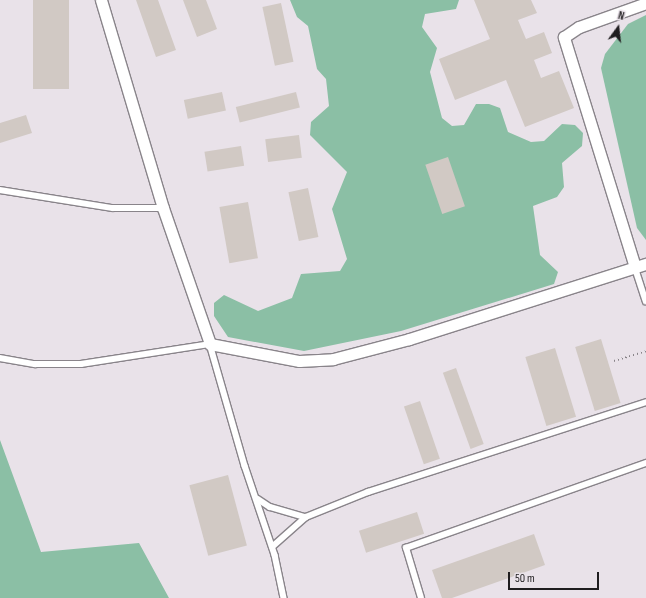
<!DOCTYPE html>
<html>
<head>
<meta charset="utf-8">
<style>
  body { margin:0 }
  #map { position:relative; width:646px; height:598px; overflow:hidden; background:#e9e2e9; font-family:"Sofia Sans Condensed",sans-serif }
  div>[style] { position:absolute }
  .forest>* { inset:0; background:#8bbfa5 }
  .building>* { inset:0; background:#d1c9c4; transform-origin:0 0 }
  .path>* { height:2px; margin-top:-1px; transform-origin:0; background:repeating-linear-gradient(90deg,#888388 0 1px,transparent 0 4px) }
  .roads { filter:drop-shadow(1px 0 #89848a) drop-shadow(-1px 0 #89848a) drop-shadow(0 1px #89848a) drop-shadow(0 -1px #89848a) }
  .service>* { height:5.5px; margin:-2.75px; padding:0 2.75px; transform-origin:2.75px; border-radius:2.75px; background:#fff }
  .minor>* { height:11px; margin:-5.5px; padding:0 5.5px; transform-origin:5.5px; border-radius:5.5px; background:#fff }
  span { translate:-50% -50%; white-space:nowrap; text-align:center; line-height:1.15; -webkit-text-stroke:3.5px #e9e2e9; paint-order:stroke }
  .north { position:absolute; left:598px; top:8px; width:40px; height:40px; -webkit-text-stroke:3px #e9e2e9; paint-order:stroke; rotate:15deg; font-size:11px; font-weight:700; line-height:16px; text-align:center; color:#1f1d1f }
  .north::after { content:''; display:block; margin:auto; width:14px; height:18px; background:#1f1d1f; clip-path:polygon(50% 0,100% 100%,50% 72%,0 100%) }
  .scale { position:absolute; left:508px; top:572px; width:91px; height:18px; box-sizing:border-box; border:2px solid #1f1d1f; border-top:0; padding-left:5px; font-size:12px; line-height:14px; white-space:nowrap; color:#1f1d1f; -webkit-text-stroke:3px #e9e2e9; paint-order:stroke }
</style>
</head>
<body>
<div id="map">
  <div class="forest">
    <div style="clip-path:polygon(290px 0,459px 0,456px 9px,425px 14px,422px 27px,437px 48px,430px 72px,442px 118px,452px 126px,464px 125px,476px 104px,489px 104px,500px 108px,508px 132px,531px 142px,544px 141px,562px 124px,575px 125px,583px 133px,582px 146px,562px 163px,564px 187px,557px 197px,533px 206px,540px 255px,558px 272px,554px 284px,401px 331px,304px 351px,228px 337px,214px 316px,214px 303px,224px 295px,258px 311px,292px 298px,301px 274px,340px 271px,347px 259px,332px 209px,347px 172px,310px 135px,311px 122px,329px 106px,326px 79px,317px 69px,308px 26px,297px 17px)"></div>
    <div style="clip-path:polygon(646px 15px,646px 240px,637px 228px,601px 68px,605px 54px,628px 24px)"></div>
    <div style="clip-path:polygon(0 440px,41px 552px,139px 543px,169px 598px,0 598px)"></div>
  </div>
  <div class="building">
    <div style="left:33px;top:0;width:36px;height:89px"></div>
    <div style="clip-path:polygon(136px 0,158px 0,176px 50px,156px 57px)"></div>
    <div style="clip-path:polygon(183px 0,206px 0,217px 29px,197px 37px)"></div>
    <div style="clip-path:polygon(474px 0,531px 0,537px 13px,518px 20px,526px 39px,544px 32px,552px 53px,534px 60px,541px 78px,559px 71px,574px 108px,525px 127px,506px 80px,455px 100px,439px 59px,490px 39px)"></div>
    <div style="left:281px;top:3px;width:60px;height:19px;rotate:78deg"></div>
    <div style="left:222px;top:92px;width:19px;height:39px;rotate:78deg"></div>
    <div style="left:296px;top:92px;width:16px;height:62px;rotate:76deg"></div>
    <div style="clip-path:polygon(26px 115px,32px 133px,0 143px,0 123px)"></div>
    <div style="left:299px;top:135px;width:23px;height:34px;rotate:83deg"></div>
    <div style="left:241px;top:146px;width:20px;height:37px;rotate:81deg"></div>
    <div style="left:448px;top:157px;width:52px;height:24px;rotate:71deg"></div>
    <div style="left:308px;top:188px;width:50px;height:20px;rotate:78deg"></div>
    <div style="left:248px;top:202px;width:57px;height:29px;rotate:80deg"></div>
    <div style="left:601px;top:339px;width:67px;height:27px;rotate:73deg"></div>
    <div style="left:555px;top:348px;width:72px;height:31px;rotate:73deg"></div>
    <div style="left:456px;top:368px;width:81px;height:14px;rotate:70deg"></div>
    <div style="left:420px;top:401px;width:61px;height:17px;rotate:71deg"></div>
    <div style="left:228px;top:475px;width:73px;height:40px;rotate:75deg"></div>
    <div style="left:417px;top:512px;width:23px;height:61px;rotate:72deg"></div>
    <div style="clip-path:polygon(534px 534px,545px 565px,452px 598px,442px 598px,432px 570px)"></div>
  </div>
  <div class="path">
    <div style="left:614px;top:361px;width:34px;rotate:-17deg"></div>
  </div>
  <div class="roads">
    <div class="service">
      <div style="left:0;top:190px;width:114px;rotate:9.1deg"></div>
      <div style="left:113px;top:208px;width:50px"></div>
      <div style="left:635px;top:267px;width:36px;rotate:72deg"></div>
      <div style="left:0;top:358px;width:36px;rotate:10deg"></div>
      <div style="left:35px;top:364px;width:46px"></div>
      <div style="left:81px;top:364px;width:131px;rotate:-8.8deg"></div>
      <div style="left:210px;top:344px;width:127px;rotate:74deg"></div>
      <div style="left:245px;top:466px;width:94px;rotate:71.4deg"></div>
      <div style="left:275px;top:555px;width:44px;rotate:78.2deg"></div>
      <div style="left:258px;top:499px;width:14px;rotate:34deg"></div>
      <div style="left:270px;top:507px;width:37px;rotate:16deg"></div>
      <div style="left:272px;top:547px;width:45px;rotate:-41.4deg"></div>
      <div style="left:306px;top:517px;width:67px;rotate:-22deg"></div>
      <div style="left:368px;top:492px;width:292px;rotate:-17.9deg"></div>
      <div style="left:421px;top:598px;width:52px;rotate:-106.7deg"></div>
      <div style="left:406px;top:548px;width:255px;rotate:-19.5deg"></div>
    </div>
    <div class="minor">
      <div style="left:101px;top:0;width:217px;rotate:73.4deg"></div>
      <div style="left:163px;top:208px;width:144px;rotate:70.9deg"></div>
      <div style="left:210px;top:344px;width:91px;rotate:10.8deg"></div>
      <div style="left:299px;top:361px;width:34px;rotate:-3deg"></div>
      <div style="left:333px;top:359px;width:79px;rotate:-14.7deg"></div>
      <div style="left:409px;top:339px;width:249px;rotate:-17.6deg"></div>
      <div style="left:635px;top:267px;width:241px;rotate:-107.2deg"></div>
      <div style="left:564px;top:37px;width:18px;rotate:-34deg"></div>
      <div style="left:579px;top:27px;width:71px;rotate:-19.7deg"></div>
    </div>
  </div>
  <div class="north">N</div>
  <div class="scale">50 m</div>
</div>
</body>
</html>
